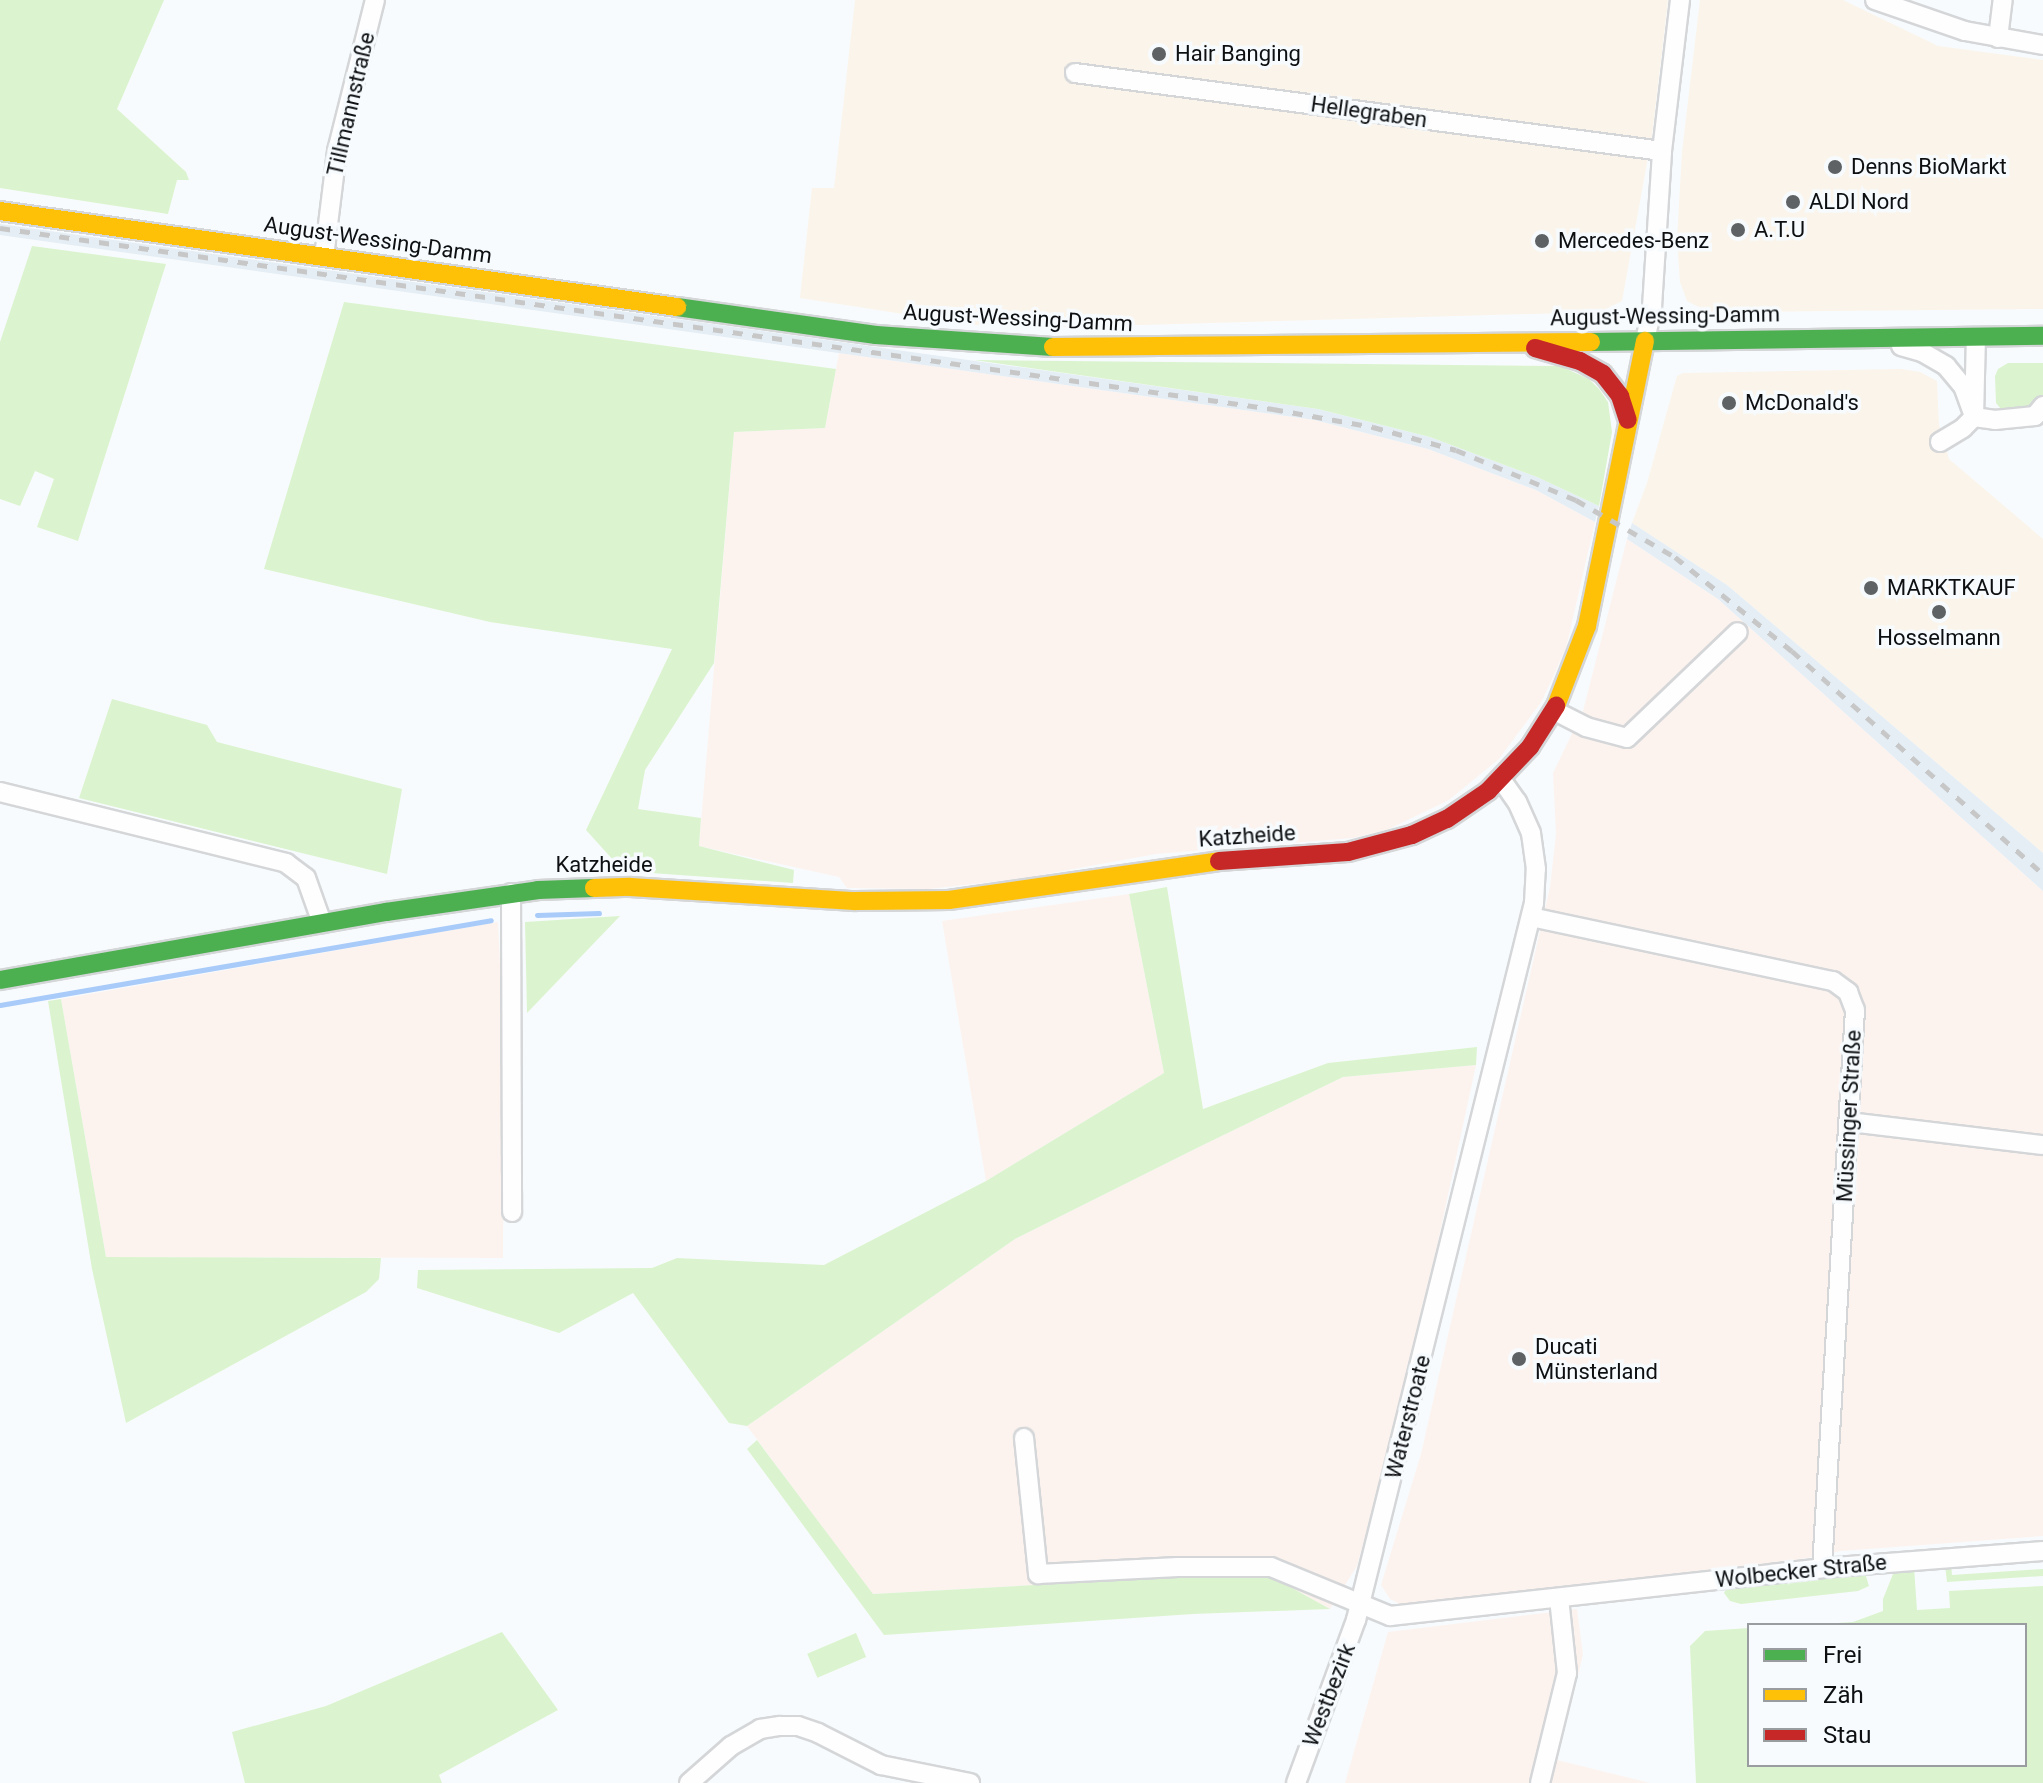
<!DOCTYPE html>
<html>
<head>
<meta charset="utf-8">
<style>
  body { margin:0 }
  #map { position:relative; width:2043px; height:1783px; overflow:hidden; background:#f8fbfd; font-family:Roboto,sans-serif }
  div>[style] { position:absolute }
  .commercial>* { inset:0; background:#fbf4ea }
  .industrial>* { inset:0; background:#fcf3ef }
  .built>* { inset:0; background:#e5eef5 }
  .green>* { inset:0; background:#dbf4cf; transform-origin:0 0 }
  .stream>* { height:5px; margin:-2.5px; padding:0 2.5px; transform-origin:2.5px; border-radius:2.5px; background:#a9cbf9 }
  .roads { filter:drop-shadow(2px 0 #d4d6d8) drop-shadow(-2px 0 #d4d6d8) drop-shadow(0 2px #d4d6d8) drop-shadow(0 -2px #d4d6d8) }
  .street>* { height:18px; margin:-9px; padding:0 9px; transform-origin:9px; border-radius:9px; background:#fefeff }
  .fast>* { height:18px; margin:-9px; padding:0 9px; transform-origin:9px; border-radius:9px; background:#4caf50 }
  .slow>* { height:18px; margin:-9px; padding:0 9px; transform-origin:9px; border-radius:9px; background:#ffc107 }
  .jam>* { height:18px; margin:-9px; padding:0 9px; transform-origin:9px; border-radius:9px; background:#c62828 }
  .rail>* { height:5px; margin-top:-2.5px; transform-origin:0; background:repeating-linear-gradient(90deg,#c7c7c7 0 10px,transparent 0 20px) }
  .dots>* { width:22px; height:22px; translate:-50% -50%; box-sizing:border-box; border:4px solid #f7fbfe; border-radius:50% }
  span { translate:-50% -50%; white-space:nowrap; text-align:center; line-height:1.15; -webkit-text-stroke:7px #f7fbfe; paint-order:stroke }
  .poi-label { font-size:22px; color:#0d0f11 }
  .left { translate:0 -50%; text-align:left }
  .street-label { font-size:22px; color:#0d0f11 }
  .legend { position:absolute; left:1747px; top:1623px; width:280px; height:144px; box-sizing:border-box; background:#f7fbfe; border:2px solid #999d9f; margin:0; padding:10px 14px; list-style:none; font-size:24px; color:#0d0f11 }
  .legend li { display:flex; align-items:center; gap:16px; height:40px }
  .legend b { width:40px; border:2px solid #999d9f }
</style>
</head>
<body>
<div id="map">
  <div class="commercial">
    <div style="clip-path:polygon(855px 0,1668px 0,1652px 135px,1622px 301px,1600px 312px,1070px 327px,975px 325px,800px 298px,812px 188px,834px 188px)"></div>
    <div style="clip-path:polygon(1700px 0,1843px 0,1938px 46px,2043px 60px,2043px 309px,1709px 312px,1687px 301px,1680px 282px,1677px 240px,1682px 152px)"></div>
    <div style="clip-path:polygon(1901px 369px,1920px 372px,1937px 381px,1939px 425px,1949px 459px,2043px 539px,2043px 853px,1727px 585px,1632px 523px,1647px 483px,1677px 376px,1683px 373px)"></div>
  </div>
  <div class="industrial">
    <div style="clip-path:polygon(839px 353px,1315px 420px,1428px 449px,1536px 490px,1595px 522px,1566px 648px,1542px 701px,1499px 759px,1449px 800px,1389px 829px,1353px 838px,1156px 854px,1019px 879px,929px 889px,847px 888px,839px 877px,699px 846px,734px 432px,825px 428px)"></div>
    <div style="clip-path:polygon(1627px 539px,1718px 599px,2043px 891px,2043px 1536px,1841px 1551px,1692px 1581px,1402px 1605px,1390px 1599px,1381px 1585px,1421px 1454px,1550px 887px,1556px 834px,1553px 773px,1583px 711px)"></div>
    <div style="clip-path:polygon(1129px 894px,1164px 1073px,986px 1181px,942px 921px)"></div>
    <div style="clip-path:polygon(498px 922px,504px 1051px,503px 1258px,106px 1257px,61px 999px)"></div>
    <div style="clip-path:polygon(1476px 1065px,1437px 1246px,1386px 1458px,1357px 1566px,1330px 1609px,1274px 1578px,1179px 1577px,872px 1594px,747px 1426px,1015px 1239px,1201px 1146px,1343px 1077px)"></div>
    <div style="clip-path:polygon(1577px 1609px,1583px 1655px,1557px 1760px,1650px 1783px,1345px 1783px,1388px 1632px)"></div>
  </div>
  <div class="built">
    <div style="clip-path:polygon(0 224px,1318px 409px,1430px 437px,1537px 477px,1599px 506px,1595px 522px,1536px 490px,1428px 449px,1315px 420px,0 235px)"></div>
    <div style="clip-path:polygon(1632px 523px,1727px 585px,2043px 853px,2043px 891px,1718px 599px,1627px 539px)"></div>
  </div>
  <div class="green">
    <div style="clip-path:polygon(0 0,164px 0,117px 109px,186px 172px,189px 180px,177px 180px,168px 214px,0 188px)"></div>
    <div style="clip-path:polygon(32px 246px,166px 264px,78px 541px,37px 527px,54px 479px,35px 471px,20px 506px,0 499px,0 342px)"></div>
    <div style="clip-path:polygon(344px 302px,836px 369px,825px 428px,734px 432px,714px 663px,645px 770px,638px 809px,701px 818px,699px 846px,794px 870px,793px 883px,623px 871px,586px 830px,672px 649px,490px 622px,264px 569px)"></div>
    <div style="clip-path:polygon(974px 360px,1560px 366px,1589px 379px,1599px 389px,1608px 402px,1612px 432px,1599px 506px,1537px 477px,1430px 437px,1318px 409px)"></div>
    <div style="clip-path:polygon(2008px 363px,2043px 363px,2043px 398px,2026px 407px,2001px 409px,1996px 403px,1995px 376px,1998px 369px)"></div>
    <div style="clip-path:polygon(112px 699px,207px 725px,217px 742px,402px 789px,387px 874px,79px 798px)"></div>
    <div style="clip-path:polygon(1167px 887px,1203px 1109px,1328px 1063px,1477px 1047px,1476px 1065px,1343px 1077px,1201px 1146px,1015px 1239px,747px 1426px,729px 1423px,633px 1293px,559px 1333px,417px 1288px,418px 1270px,652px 1268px,677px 1258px,824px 1265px,986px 1181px,1164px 1073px,1129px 894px)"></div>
    <div style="clip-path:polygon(620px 916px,527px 1013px,525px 922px)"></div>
    <div style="clip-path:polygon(61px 999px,106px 1257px,381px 1258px,379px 1279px,366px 1292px,126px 1423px,92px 1269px,48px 1001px)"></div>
    <div style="clip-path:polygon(757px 1440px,873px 1594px,1179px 1577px,1274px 1578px,1330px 1609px,1193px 1614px,884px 1635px,747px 1449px)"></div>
    <div style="clip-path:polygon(1951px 1564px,1952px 1575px,2043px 1569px,2043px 1576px,1947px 1582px,1945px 1565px)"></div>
    <div style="clip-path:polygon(1914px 1567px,1917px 1610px,1950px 1608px,1949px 1591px,2043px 1586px,2043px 1783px,1696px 1783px,1690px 1646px,1705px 1631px,1749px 1628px,1749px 1765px,2025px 1765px,2025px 1625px,1806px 1625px,1853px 1622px,1883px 1611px,1883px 1599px,1893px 1574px,1903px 1568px)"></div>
    <div style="clip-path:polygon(1865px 1573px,1869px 1586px,1858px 1591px,1741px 1604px,1730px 1601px,1724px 1593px,1728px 1586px)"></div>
    <div style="clip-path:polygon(502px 1632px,558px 1710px,439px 1775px,442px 1783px,245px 1783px,232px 1732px,326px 1706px)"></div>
    <div style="left:856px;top:1633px;width:26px;height:53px;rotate:67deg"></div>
  </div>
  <div class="stream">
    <div style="left:537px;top:915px;width:62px;rotate:-1.8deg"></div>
    <div style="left:0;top:1005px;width:498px;rotate:-9.8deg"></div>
  </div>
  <div class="roads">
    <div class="street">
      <div style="left:1875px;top:0;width:95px;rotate:19deg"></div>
      <div style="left:1965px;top:31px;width:79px;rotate:10.2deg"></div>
      <div style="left:1998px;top:38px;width:38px;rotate:-83deg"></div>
      <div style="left:1075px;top:73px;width:592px;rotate:7.57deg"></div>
      <div style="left:324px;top:257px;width:107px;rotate:-83deg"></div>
      <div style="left:337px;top:151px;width:156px;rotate:-75.9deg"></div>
      <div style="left:1645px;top:341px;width:35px;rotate:-78deg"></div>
      <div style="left:1652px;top:307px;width:156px;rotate:-86.3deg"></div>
      <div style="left:1662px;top:151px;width:152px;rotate:-83.2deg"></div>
      <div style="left:1901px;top:346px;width:22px;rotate:16deg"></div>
      <div style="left:1922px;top:352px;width:28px;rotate:30deg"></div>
      <div style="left:1946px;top:366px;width:26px;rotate:50deg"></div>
      <div style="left:1963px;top:386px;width:33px;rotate:70deg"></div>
      <div style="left:1974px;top:417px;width:21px;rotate:8deg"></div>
      <div style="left:1995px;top:420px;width:40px;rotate:-5.7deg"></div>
      <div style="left:2035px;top:416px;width:13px;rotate:-51deg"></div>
      <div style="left:1940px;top:442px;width:27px;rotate:-31deg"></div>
      <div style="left:1963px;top:428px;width:16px;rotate:-45deg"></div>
      <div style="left:1974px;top:417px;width:80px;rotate:-88.6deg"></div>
      <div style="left:1555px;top:711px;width:35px;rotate:27deg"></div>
      <div style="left:1586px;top:727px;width:42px;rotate:15deg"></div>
      <div style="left:1627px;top:738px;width:153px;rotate:-43.7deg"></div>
      <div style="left:0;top:792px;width:295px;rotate:13.9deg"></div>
      <div style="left:286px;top:863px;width:25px;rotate:37deg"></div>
      <div style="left:306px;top:878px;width:48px;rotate:70.4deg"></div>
      <div style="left:511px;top:893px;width:319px;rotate:89.8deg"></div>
      <div style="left:1531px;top:917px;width:309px;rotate:12deg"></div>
      <div style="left:1833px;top:981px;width:19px;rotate:36deg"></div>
      <div style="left:1848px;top:992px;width:19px;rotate:69deg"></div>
      <div style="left:1855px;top:1010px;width:559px;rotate:93.38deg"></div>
      <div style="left:1849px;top:1122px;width:195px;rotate:6.8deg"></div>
      <div style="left:1024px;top:1438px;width:137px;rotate:84.1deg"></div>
      <div style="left:1038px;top:1574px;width:140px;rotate:-2.9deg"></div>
      <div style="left:1178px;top:1567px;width:93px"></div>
      <div style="left:1271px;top:1567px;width:129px;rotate:22.4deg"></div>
      <div style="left:1390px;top:1616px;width:435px;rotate:-6.3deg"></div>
      <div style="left:1822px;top:1568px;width:222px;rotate:-4.4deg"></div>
      <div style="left:689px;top:1783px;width:56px;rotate:-41.4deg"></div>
      <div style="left:731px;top:1746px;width:34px;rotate:-30deg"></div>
      <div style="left:760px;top:1729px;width:20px;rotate:-9deg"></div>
      <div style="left:780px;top:1726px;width:18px"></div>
      <div style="left:798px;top:1726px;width:21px;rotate:19deg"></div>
      <div style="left:818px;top:1733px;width:71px;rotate:26.9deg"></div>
      <div style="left:881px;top:1765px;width:91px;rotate:11.4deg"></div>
      <div style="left:1296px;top:1783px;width:174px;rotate:-69.8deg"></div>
      <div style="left:1356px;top:1620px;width:739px;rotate:-76.06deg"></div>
      <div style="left:1534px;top:903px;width:34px;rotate:-87deg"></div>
      <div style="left:1536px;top:869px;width:36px;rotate:-98deg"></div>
      <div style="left:1531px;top:833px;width:34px;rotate:-114deg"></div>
      <div style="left:1517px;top:802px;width:28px;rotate:-125deg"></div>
      <div style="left:1540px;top:1783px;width:113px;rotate:-76.2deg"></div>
      <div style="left:1567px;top:1673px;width:75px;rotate:-96.1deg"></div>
    </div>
    <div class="fast">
      <div style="left:677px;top:307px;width:201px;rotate:8deg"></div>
      <div style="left:876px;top:335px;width:177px;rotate:3.9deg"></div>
      <div style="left:1591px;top:342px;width:452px;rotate:-0.8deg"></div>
      <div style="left:0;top:980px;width:392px;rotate:-10deg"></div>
      <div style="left:386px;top:912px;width:154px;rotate:-8.2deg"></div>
      <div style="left:538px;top:890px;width:56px;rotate:-2deg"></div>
    </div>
    <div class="slow">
      <div style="left:0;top:211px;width:684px;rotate:8.07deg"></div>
      <div style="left:1053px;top:347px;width:538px;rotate:-0.53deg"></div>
      <div style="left:1556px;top:706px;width:86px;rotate:-68.8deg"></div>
      <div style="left:1587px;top:626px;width:291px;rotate:-78.5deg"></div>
      <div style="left:594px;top:888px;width:36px;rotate:-2deg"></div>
      <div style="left:630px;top:887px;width:225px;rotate:3.6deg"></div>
      <div style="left:855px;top:901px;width:94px;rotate:-0.6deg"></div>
      <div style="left:949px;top:900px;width:273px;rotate:-8.2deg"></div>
    </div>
    <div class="jam">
      <div style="left:1535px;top:348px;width:47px;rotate:16.1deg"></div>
      <div style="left:1580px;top:361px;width:26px;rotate:29deg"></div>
      <div style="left:1603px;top:374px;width:28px;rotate:52deg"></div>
      <div style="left:1620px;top:396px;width:25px;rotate:72deg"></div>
      <div style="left:1219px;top:861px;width:129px;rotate:-4deg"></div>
      <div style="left:1348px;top:852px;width:66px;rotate:-14.9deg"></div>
      <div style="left:1412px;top:835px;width:38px;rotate:-25deg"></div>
      <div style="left:1447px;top:819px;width:50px;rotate:-34.3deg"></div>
      <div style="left:1488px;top:791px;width:61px;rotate:-46.3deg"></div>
      <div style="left:1530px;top:747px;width:49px;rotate:-57.6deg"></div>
    </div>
  </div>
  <div class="rail">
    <div style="left:0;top:228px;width:1286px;rotate:8.09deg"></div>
    <div style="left:1273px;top:409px;width:102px;rotate:10.2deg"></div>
    <div style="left:1373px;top:427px;width:86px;rotate:15.5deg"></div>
    <div style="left:1456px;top:450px;width:130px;rotate:22.6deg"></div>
    <div style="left:1576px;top:500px;width:114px;rotate:29.9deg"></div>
    <div style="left:1675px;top:557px;width:150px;rotate:38.8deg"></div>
    <div style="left:1792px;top:651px;width:336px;rotate:41.6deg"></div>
  </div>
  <div class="dots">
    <div style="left:1159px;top:54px;background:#5f6264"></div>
    <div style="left:1835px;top:167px;background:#5f6264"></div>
    <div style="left:1793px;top:202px;background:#5f6264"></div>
    <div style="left:1738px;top:230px;background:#5f6264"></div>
    <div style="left:1542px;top:241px;background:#5f6264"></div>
    <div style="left:1729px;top:403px;background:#5f6264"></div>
    <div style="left:1871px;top:588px;background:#5f6264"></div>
    <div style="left:1939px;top:612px;background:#5f6264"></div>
    <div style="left:1519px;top:1359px;background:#5f6264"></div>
  </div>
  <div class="poi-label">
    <span class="left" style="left:1175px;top:54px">Hair Banging</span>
    <span class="left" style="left:1851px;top:167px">Denns BioMarkt</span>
    <span class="left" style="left:1809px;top:202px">ALDI Nord</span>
    <span class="left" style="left:1754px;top:230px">A.T.U</span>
    <span class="left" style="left:1558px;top:241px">Mercedes-Benz</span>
    <span class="left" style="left:1745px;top:403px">McDonald's</span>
    <span class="left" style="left:1887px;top:588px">MARKTKAUF</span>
    <span style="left:1939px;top:638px">Hosselmann</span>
    <span class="left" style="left:1535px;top:1359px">Ducati<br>Münsterland</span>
  </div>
  <div class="street-label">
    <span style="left:351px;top:104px;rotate:-77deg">Tillmannstraße</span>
    <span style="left:1369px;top:112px;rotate:8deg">Hellegraben</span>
    <span style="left:378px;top:240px;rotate:8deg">August-Wessing-Damm</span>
    <span style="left:1665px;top:316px;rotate:-1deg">August-Wessing-Damm</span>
    <span style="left:1018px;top:318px;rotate:3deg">August-Wessing-Damm</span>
    <span style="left:1247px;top:836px;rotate:-4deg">Katzheide</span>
    <span style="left:604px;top:865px">Katzheide</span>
    <span style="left:1849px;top:1116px;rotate:-87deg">Müssinger Straße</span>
    <span style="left:1408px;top:1417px;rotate:-76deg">Waterstroate</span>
    <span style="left:1801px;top:1571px;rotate:-6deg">Wolbecker Straße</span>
    <span style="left:1329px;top:1695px;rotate:-69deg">Westbezirk</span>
  </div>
  <ul class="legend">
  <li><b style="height:10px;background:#4caf50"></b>Frei</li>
  <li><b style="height:10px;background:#ffc107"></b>Zäh</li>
  <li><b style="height:10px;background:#c62828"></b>Stau</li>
  </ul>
</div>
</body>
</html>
